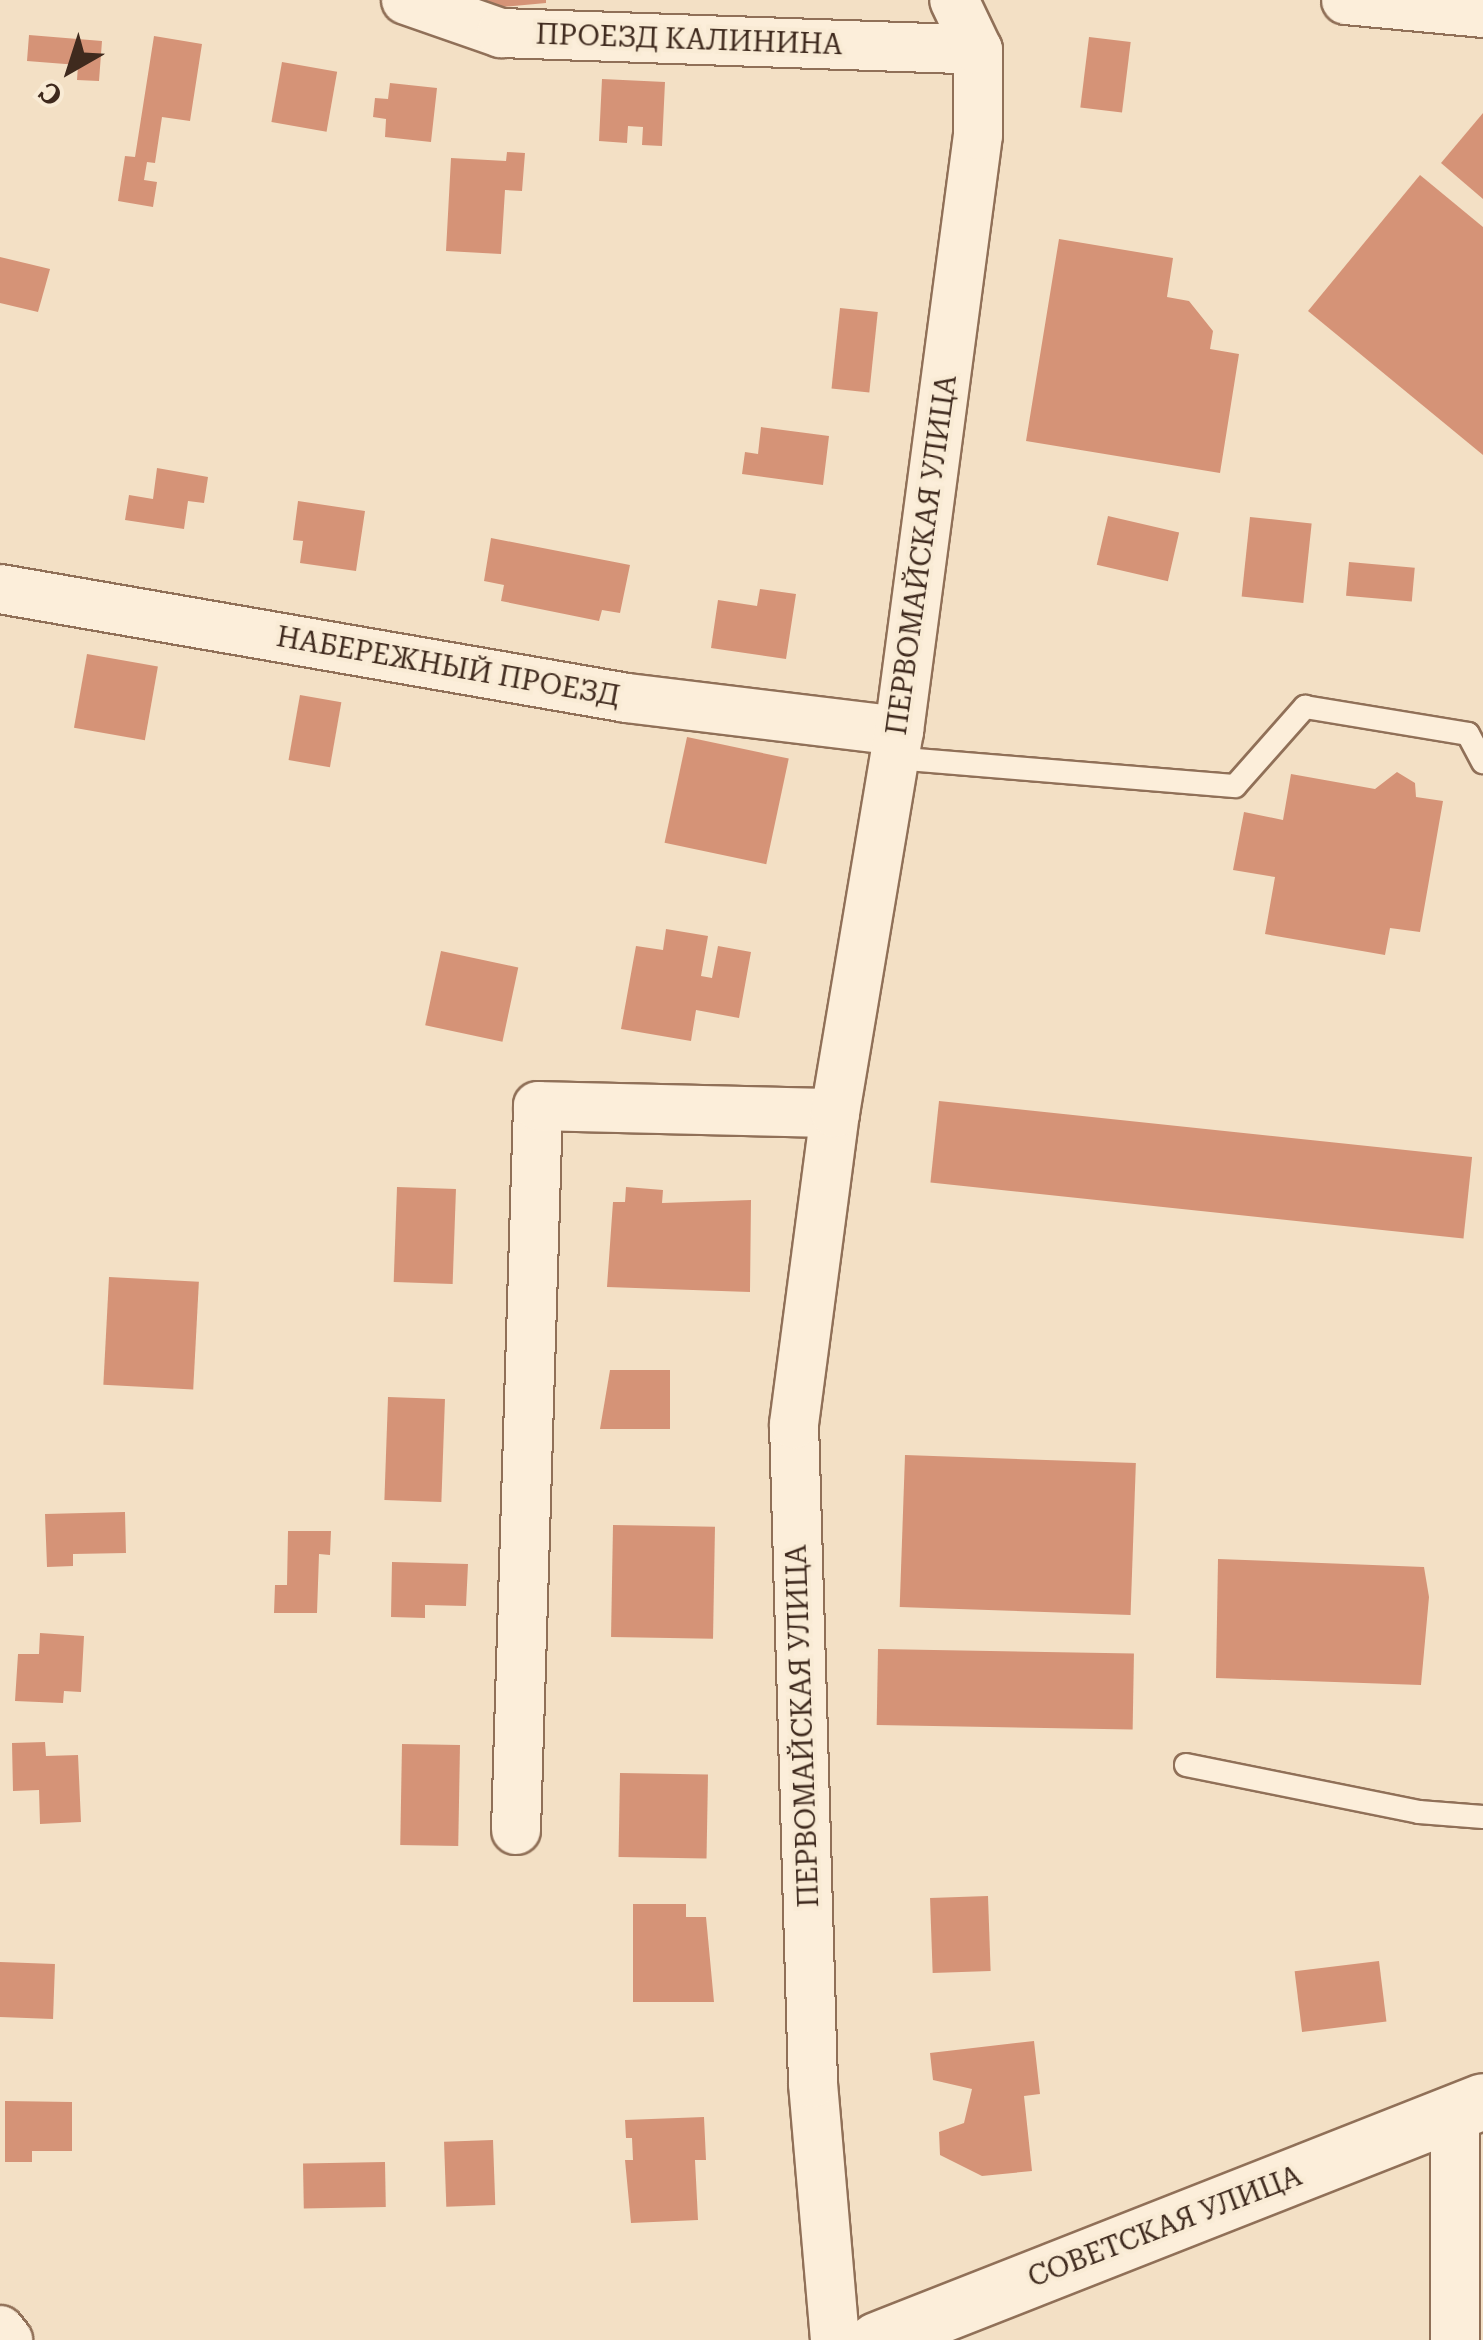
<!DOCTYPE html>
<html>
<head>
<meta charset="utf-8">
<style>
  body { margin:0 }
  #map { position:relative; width:1483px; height:2340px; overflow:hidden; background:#f3e0c5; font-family:"Roboto Serif",serif }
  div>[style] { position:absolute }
  .building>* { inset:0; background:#d59377; transform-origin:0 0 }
  .roads { filter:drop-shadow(2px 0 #907058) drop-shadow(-2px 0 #907058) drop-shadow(0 2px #907058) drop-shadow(0 -2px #907058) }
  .service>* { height:22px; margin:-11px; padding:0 11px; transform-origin:11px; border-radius:11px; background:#fceeda }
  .minor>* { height:48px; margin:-24px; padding:0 24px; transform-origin:24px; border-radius:24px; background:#fceeda }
  .secondary>* { height:55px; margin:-27.5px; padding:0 27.5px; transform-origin:27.5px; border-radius:27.5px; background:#fceeda }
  span { translate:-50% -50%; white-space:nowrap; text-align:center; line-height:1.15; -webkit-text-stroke:8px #f9ebd5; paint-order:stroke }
  .street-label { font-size:28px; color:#3f2a1e }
  .north { position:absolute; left:20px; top:20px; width:100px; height:100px; -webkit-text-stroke:8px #f9ebd5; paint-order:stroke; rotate:219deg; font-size:28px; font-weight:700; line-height:40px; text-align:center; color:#3f2a1e }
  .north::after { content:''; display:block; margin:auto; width:35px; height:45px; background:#3f2a1e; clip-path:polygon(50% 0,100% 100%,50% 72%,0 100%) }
</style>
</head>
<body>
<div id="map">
  <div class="building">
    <div style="clip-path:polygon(452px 0,546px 0,546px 3px,481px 9px)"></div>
    <div style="clip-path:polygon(29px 35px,102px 41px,99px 81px,77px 80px,78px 65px,27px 61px)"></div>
    <div style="clip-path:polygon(154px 36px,202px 44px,190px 121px,162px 117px,155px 163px,147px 162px,144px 180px,157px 182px,153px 207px,118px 201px,125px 156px,135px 157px)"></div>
    <div style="left:1089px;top:37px;width:42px;height:71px;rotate:7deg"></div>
    <div style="left:282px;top:62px;width:56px;height:61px;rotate:10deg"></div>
    <div style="clip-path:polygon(602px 79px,665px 82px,662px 146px,642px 145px,643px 127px,628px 126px,627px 143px,599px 141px)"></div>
    <div style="clip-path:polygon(390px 83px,437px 88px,431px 142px,385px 137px,386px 119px,373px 117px,375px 98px,388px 99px)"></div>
    <div style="clip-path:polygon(1483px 113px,1483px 199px,1441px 163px)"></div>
    <div style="clip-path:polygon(507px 152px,525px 153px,522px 191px,505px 190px,501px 254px,446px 251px,451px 158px,506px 161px)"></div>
    <div style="clip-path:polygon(1420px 175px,1483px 227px,1483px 455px,1308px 311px)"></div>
    <div style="clip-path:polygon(1059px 239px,1173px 258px,1167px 297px,1189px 301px,1213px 331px,1210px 349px,1239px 354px,1220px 473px,1026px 441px)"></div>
    <div style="clip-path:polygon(0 257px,50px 269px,38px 312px,0 303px)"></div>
    <div style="left:840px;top:308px;width:38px;height:81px;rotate:6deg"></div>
    <div style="clip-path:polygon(761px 427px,829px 436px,823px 485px,742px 474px,745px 452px,758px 454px)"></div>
    <div style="clip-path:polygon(157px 468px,208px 477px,204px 503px,188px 501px,184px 529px,125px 520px,129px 495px,153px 499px)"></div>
    <div style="clip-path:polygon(298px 501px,365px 511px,356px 571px,300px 563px,303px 541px,293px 540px)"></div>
    <div style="left:1108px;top:516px;width:73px;height:50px;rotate:13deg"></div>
    <div style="left:1250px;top:517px;width:62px;height:80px;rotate:6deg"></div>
    <div style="clip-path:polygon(491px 538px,630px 565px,620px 613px,602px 610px,599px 621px,501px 601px,504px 585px,484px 581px)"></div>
    <div style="left:1349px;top:562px;width:66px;height:34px;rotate:5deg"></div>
    <div style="clip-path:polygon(760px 589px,796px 594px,786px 659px,711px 648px,718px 600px,757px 606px)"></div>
    <div style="left:87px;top:654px;width:72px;height:75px;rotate:10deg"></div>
    <div style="left:300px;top:695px;width:42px;height:66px;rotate:10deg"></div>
    <div style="left:687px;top:737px;width:104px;height:108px;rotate:12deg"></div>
    <div style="clip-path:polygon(1397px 772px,1415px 783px,1416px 797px,1443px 801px,1420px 932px,1390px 928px,1385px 955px,1265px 934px,1275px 877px,1233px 870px,1244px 812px,1283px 820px,1291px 774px,1375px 789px)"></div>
    <div style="clip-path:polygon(666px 929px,708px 936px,701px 976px,712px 978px,718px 946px,751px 952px,739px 1018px,696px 1010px,691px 1041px,621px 1029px,636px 946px,663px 950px)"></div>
    <div style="left:441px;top:951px;width:79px;height:76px;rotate:12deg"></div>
    <div style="left:939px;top:1101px;width:536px;height:82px;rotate:6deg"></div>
    <div style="left:397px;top:1187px;width:59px;height:95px;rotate:2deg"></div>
    <div style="clip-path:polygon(626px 1187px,663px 1190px,662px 1203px,751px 1200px,750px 1292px,607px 1287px,613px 1202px,625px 1202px)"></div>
    <div style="left:109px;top:1277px;width:90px;height:108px;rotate:3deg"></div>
    <div style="clip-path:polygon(610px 1370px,670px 1370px,670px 1429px,600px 1429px)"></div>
    <div style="left:388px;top:1397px;width:57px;height:103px;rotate:2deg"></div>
    <div style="left:905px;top:1455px;width:231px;height:152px;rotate:2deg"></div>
    <div style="clip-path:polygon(125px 1512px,126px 1553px,73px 1554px,73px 1566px,47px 1567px,45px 1514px)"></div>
    <div style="left:613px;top:1525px;width:102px;height:112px;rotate:1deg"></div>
    <div style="clip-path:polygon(288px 1531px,331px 1531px,330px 1555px,319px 1554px,317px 1613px,274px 1613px,275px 1585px,287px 1585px)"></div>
    <div style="clip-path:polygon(1218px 1559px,1424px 1567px,1429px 1597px,1421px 1685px,1216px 1678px)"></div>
    <div style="clip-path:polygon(392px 1562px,468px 1564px,466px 1606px,425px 1605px,425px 1618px,391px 1617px)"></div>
    <div style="clip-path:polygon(40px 1633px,84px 1636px,81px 1692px,64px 1691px,63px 1703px,15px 1701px,18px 1654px,39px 1654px)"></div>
    <div style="left:878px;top:1649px;width:256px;height:76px;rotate:1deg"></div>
    <div style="clip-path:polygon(45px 1742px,46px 1756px,78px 1755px,81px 1822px,40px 1824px,39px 1790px,13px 1791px,12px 1743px)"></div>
    <div style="left:402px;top:1744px;width:58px;height:101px;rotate:1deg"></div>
    <div style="left:620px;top:1773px;width:88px;height:84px;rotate:1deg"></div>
    <div style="left:988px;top:1896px;width:75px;height:58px;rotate:88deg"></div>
    <div style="clip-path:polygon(633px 1904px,686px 1904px,686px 1917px,706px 1917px,714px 2002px,633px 2002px)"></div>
    <div style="left:1379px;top:1961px;width:61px;height:85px;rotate:83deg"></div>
    <div style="left:0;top:1962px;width:55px;height:55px;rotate:2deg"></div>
    <div style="clip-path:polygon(1034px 2041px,1040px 2094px,1024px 2096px,1032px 2171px,982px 2176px,940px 2155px,939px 2132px,964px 2123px,972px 2089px,933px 2080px,930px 2053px)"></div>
    <div style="clip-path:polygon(5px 2101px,72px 2102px,72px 2151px,32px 2151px,32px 2162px,5px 2162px)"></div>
    <div style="clip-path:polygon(704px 2117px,706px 2160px,695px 2160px,698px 2220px,631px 2223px,625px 2160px,633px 2160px,632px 2138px,626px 2138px,625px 2120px)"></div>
    <div style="left:493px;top:2140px;width:65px;height:49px;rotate:88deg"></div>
    <div style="left:385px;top:2162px;width:45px;height:82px;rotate:89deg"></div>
  </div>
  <div class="roads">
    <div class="service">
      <div style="left:894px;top:758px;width:342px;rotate:4.7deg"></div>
      <div style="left:1235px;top:786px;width:106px;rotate:-48.5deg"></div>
      <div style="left:1305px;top:707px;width:165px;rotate:9.4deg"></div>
      <div style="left:1468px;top:734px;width:32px;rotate:62deg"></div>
      <div style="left:1186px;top:1765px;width:238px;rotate:11.4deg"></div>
      <div style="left:1419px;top:1812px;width:64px;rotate:4.5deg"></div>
    </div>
    <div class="minor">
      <div style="left:406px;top:0;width:101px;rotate:19.2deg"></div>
      <div style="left:501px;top:33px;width:477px;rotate:2deg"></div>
      <div style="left:1346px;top:0;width:138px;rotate:5.4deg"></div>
      <div style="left:0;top:589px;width:636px;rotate:9.86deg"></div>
      <div style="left:627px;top:698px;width:274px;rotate:6.9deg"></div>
      <div style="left:516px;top:1830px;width:724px;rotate:-88.26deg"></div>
      <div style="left:538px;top:1106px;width:297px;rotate:1.4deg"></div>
      <div style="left:1455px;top:2113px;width:227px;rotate:90deg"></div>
      <div style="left:0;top:2330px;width:13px;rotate:51deg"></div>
      <div style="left:835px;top:2340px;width:258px;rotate:-94.9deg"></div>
      <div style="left:813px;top:2083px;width:659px;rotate:-91.65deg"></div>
      <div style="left:794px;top:1424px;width:314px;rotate:-82.5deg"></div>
      <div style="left:835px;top:1113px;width:387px;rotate:-80.5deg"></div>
      <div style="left:899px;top:731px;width:601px;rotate:-82.45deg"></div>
      <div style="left:978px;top:135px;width:85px;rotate:-90deg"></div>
      <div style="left:978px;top:50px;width:55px;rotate:-115.6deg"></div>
    </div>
    <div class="secondary">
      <div style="left:876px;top:2340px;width:652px;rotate:-21.49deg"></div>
    </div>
  </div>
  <div class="street-label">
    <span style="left:689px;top:40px;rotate:2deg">ПРОЕЗД КАЛИНИНА</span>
    <span style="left:922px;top:555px;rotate:-82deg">ПЕРВОМАЙСКАЯ УЛИЦА</span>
    <span style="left:448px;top:667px;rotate:10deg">НАБЕРЕЖНЫЙ ПРОЕЗД</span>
    <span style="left:803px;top:1726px;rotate:-92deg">ПЕРВОМАЙСКАЯ УЛИЦА</span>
    <span style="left:1165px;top:2227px;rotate:-21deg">СОВЕТСКАЯ УЛИЦА</span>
  </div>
  <div class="north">С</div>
</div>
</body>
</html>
